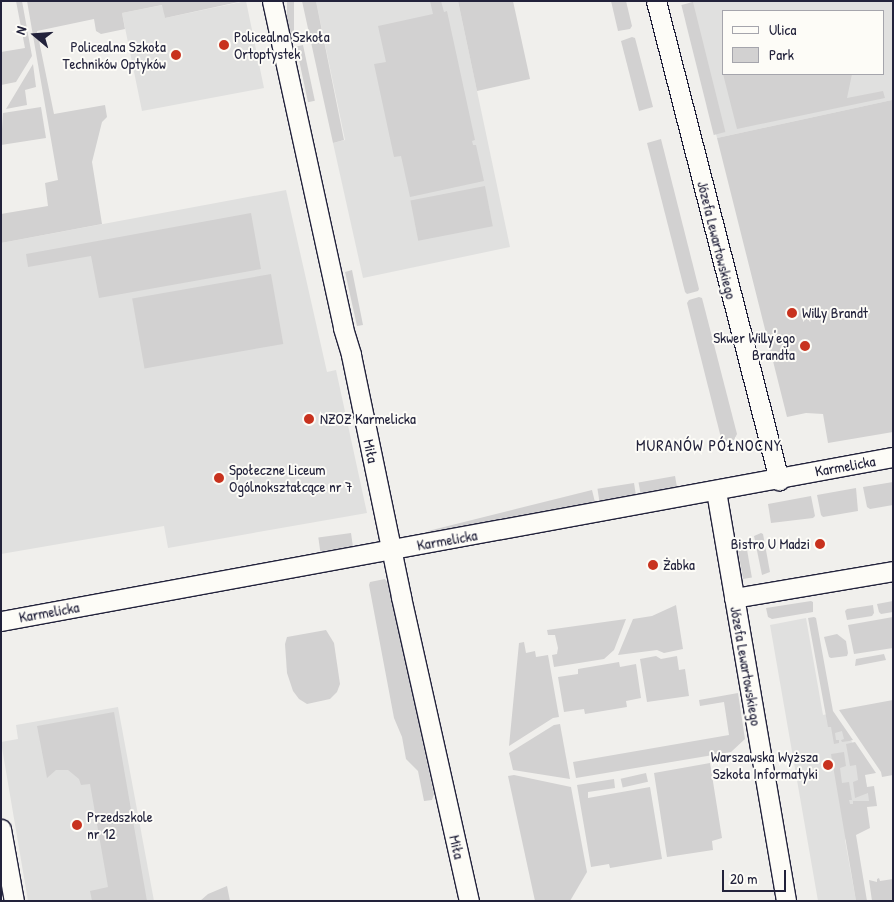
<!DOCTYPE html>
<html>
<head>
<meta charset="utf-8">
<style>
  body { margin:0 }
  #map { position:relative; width:894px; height:902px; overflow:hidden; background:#f0efec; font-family:"Patrick Hand",sans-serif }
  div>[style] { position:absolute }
  .built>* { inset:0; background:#e0e0df }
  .green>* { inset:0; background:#d2d1d1; transform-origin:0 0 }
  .roads { filter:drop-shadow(1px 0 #22223b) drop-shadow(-1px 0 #22223b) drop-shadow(0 1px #22223b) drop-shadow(0 -1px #22223b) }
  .minor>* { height:19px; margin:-9.5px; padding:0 9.5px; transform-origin:9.5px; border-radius:9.5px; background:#fdfcf7 }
  .dots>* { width:14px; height:14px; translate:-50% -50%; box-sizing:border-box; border:2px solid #fdfcf7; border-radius:50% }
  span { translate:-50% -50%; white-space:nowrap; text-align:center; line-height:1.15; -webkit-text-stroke:4px #fdfcf7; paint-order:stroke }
  .poi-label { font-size:15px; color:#22223b }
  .left { translate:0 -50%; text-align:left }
  .right { translate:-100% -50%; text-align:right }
  .street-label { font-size:15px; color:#22223b }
  .neighbourhood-label { font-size:16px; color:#22223b; letter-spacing:1px }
  .frame { position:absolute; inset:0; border:2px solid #22223b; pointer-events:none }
  .legend { position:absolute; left:722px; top:10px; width:162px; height:65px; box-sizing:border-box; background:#fdfcf7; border:1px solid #a5a5ac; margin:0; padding:6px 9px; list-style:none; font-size:15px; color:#22223b }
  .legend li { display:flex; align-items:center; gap:10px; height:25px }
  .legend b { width:25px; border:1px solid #a5a5ac }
  .north { position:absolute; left:10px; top:10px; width:50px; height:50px; -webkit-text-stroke:4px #fdfcf7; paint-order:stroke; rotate:288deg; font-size:14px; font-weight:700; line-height:20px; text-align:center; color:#22223b }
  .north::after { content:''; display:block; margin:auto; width:18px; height:22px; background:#22223b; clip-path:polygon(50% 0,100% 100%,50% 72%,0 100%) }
  .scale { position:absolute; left:722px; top:870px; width:64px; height:22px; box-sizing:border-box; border:2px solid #22223b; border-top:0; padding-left:6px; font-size:15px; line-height:18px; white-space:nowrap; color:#22223b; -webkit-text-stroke:4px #fdfcf7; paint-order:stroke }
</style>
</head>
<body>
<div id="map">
  <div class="built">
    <div style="clip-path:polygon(246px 1px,264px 88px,142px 111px,122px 13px,163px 5px,165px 18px)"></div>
    <div style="clip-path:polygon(316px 1px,458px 1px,510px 247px,363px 278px,333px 143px,345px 140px)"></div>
    <div style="clip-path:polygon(evenodd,695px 1px,893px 1px,893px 102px,892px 100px,717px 138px,683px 9px,689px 3px,695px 1px,723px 11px,883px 11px,883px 74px,723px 74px,723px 11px)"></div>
    <div style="clip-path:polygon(286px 190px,327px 372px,336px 370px,367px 513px,168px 548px,164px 526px,1px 554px,1px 243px)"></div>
    <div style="clip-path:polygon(806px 618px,823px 715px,832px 713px,861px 755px,867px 788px,876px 805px,866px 806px,845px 840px,856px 901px,818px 901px,770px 625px)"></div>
    <div style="clip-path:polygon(118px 707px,154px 901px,28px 901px,1px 742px,18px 739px,16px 725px)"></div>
  </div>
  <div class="green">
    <div style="clip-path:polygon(16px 1px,22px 1px,32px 56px,16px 82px,1px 85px,1px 52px,25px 48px)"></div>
    <div style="clip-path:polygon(27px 1px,243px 1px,165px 18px,162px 5px,122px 13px,125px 29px,101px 34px,96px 31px,94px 19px,37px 31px,54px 114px,105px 105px,107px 117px,102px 122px,92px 162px,102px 224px,1px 243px,1px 214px,48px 206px,45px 183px,58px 180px)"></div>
    <div style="left:287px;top:1px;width:7px;height:39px"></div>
    <div style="clip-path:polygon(302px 1px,316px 1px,344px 140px,333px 143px)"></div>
    <div style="clip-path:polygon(430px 1px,441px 1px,444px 12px,447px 11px,475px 140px,472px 141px,473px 145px,476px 145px,484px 181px,410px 197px,401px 156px,394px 157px,374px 64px,386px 62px,378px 26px,433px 14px)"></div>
    <div style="clip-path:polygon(458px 1px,513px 1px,530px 79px,477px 91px)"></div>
    <div style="clip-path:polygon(611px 1px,626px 1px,632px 26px,630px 29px,618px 31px)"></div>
    <div style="left:693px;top:2px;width:134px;height:12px;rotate:76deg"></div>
    <div style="clip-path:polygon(632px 37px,635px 38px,653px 107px,639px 111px,621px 41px)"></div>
    <div style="left:303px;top:45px;width:57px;height:7px;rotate:78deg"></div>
    <div style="clip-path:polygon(33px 64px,36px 87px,25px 90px,27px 105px,6px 109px)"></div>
    <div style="clip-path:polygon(723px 74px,852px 74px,847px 98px,883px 91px,885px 98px,737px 129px)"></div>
    <div style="clip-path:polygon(892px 100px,893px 432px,828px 443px,823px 414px,806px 413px,787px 417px,717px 138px)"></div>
    <div style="clip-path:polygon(41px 107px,46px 138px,1px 145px,3px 113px)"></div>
    <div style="clip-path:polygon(661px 139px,699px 289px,698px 291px,687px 294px,685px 292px,647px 143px)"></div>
    <div style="left:485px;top:186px;width:41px;height:76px;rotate:79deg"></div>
    <div style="clip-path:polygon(251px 213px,261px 269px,99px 298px,91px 256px,28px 267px,26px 254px)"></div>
    <div style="clip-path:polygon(352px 270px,363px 325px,357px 326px,345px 272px)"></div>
    <div style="left:271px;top:274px;width:71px;height:141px;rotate:80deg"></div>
    <div style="clip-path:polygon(699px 297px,702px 298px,737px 434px,734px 440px,726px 441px,721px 438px,687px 303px,689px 300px)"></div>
    <div style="left:675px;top:476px;width:11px;height:37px;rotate:80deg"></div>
    <div style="clip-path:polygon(893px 482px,893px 505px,870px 509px,867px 507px,863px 487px)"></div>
    <div style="left:634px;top:483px;width:12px;height:37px;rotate:81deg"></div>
    <div style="clip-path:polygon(856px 488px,858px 511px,823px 517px,821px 515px,817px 495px)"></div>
    <div style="left:592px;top:490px;width:12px;height:169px;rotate:76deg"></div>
    <div style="clip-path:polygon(811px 496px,815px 516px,813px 518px,771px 523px,768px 504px)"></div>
    <div style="left:351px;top:533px;width:14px;height:33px;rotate:82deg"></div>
    <div style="clip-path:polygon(761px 533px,763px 534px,770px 572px,762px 575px,754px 536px)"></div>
    <div style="left:746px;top:544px;width:34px;height:9px;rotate:80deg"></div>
    <div style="clip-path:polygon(385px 579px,389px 585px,434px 794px,432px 800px,424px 801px,418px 771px,406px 759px,402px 737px,394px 718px,369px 585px,370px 582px)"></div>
    <div style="clip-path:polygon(811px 601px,813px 602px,813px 612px,772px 619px,768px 617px,766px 608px)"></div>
    <div style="clip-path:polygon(893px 601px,893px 612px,881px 614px,879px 612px,877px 604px)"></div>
    <div style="clip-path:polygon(676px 605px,683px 649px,664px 653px,657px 650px,618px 655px,633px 619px,652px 616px)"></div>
    <div style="clip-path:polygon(873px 605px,874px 613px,872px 616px,847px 620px,845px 611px,847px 609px)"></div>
    <div style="clip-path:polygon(814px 617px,816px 618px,833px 711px,853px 740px,849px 741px,842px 742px,841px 740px,844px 739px,842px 731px,835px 733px,836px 740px,839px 740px,839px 743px,834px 744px,831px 727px,828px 727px,808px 618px)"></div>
    <div style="clip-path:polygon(893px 617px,893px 648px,854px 654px,848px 625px)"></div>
    <div style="clip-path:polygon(626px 619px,614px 650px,604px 659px,554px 667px,552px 655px,557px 654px,558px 648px,555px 635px,548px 635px,547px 630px)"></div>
    <div style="clip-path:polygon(326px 630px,334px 643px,340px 684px,337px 692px,330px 699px,307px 704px,299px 699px,293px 691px,287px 673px,285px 644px,287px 637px)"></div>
    <div style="clip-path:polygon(837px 634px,846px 641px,848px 653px,847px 656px,831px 658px,829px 657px,824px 637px)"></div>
    <div style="clip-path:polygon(524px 642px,526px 653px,535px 651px,536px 657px,548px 655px,559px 717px,553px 718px,509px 746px,519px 643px)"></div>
    <div style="clip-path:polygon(884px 654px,886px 660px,855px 666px,856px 659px)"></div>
    <div style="clip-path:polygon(656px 656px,661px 659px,677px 656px,679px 670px,685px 669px,689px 696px,647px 702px,640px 659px)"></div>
    <div style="clip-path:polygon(619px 662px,620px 667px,636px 664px,641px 698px,626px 701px,627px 707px,585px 714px,584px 709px,564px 712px,558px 677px,578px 674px,578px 669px)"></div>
    <div style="clip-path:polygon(738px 693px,745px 739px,731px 752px,576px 778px,573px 762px,729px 735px,724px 702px,700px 706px,699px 700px)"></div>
    <div style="clip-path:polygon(893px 700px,893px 775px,882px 777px,881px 772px,839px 710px)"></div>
    <div style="clip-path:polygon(114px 712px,147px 901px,92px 901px,90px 891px,108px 887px,90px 784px,81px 785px,79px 779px,68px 770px,56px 770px,47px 778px,37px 726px)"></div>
    <div style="clip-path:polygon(560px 724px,570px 779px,513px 770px,509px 753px,554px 725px)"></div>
    <div style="clip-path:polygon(855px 742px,876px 773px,865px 775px,867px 787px,874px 786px,877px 806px,867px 807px,870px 828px,856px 835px,867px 901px,856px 901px,831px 754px,844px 752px,846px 766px,840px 768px,842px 783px,849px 782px,852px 800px,849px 800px,850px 804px,853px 804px,853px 801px,869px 801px,868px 793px,855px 798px,853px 782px,858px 780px,856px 765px,850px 766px,846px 744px)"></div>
    <div style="clip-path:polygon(710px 763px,722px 838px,712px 841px,713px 850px,667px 857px,654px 773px)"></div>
    <div style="left:646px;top:773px;width:9px;height:26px;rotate:77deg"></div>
    <div style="clip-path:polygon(514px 775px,571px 787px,587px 872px,570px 901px,535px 901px,508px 776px)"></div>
    <div style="clip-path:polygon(614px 779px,615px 788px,588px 792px,588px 798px,650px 787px,662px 859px,610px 868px,609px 864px,591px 867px,577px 785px)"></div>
    <div style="clip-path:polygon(879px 878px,880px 881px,893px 879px,893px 901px,872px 901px,869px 880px,877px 882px,877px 879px)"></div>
    <div style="clip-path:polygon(227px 886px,230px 901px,200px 901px,208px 894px)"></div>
  </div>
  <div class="roads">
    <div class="minor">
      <div style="left:272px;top:1px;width:335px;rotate:77.7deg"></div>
      <div style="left:343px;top:328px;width:28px;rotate:73deg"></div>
      <div style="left:351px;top:355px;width:247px;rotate:78.3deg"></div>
      <div style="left:401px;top:597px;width:312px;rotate:77.4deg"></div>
      <div style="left:656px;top:1px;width:495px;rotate:75.6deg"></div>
      <div style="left:716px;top:491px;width:416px;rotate:80.3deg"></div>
      <div style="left:734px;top:598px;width:161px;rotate:-9.6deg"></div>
      <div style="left:1px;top:621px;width:907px;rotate:-10.42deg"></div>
      <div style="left:1px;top:829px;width:73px;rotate:79.8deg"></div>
    </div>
  </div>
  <div class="dots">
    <div style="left:224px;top:45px;background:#c8321e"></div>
    <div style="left:176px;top:55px;background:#c8321e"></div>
    <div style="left:792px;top:313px;background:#c8321e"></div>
    <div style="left:805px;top:346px;background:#c8321e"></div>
    <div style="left:309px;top:419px;background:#c8321e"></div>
    <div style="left:219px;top:478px;background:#c8321e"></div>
    <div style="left:820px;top:544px;background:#c8321e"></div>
    <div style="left:653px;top:565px;background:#c8321e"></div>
    <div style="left:828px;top:765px;background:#c8321e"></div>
    <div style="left:77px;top:825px;background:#c8321e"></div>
  </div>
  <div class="poi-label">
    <span class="left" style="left:234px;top:45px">Policealna Szkoła<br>Ortoptystek</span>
    <span class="right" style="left:166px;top:55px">Policealna Szkoła<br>Techników Optyków</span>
    <span class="left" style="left:802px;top:313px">Willy Brandt</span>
    <span class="right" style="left:795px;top:346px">Skwer Willy'ego<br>Brandta</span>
    <span class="left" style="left:320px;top:419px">NZOZ Karmelicka</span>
    <span class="left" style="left:229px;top:478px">Społeczne Liceum<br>Ogólnokształcące nr 7</span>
    <span class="right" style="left:810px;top:544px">Bistro U Madzi</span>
    <span class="left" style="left:663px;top:565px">Żabka</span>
    <span class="right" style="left:818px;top:765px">Warszawska Wyższa<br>Szkoła Informatyki</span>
    <span class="left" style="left:87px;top:825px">Przedszkole<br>nr 12</span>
  </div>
  <div class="street-label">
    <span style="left:717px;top:240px;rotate:76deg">Józefa Lewartowskiego</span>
    <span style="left:371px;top:451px;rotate:78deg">Miła</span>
    <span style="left:845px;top:466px;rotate:-10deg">Karmelicka</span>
    <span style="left:447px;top:540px;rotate:-10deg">Karmelicka</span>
    <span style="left:49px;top:612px;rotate:-10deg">Karmelicka</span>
    <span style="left:746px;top:666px;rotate:80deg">Józefa Lewartowskiego</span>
    <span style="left:457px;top:847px;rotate:77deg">Miła</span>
  </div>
  <div class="neighbourhood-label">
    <span style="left:709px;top:445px">MURANÓW PÓŁNOCNY</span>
  </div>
  <div class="frame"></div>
  <ul class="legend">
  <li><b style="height:6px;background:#fdfcf7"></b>Ulica</li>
  <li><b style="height:14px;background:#d2d1d1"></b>Park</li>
  </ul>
  <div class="north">N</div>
  <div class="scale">20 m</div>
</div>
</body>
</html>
